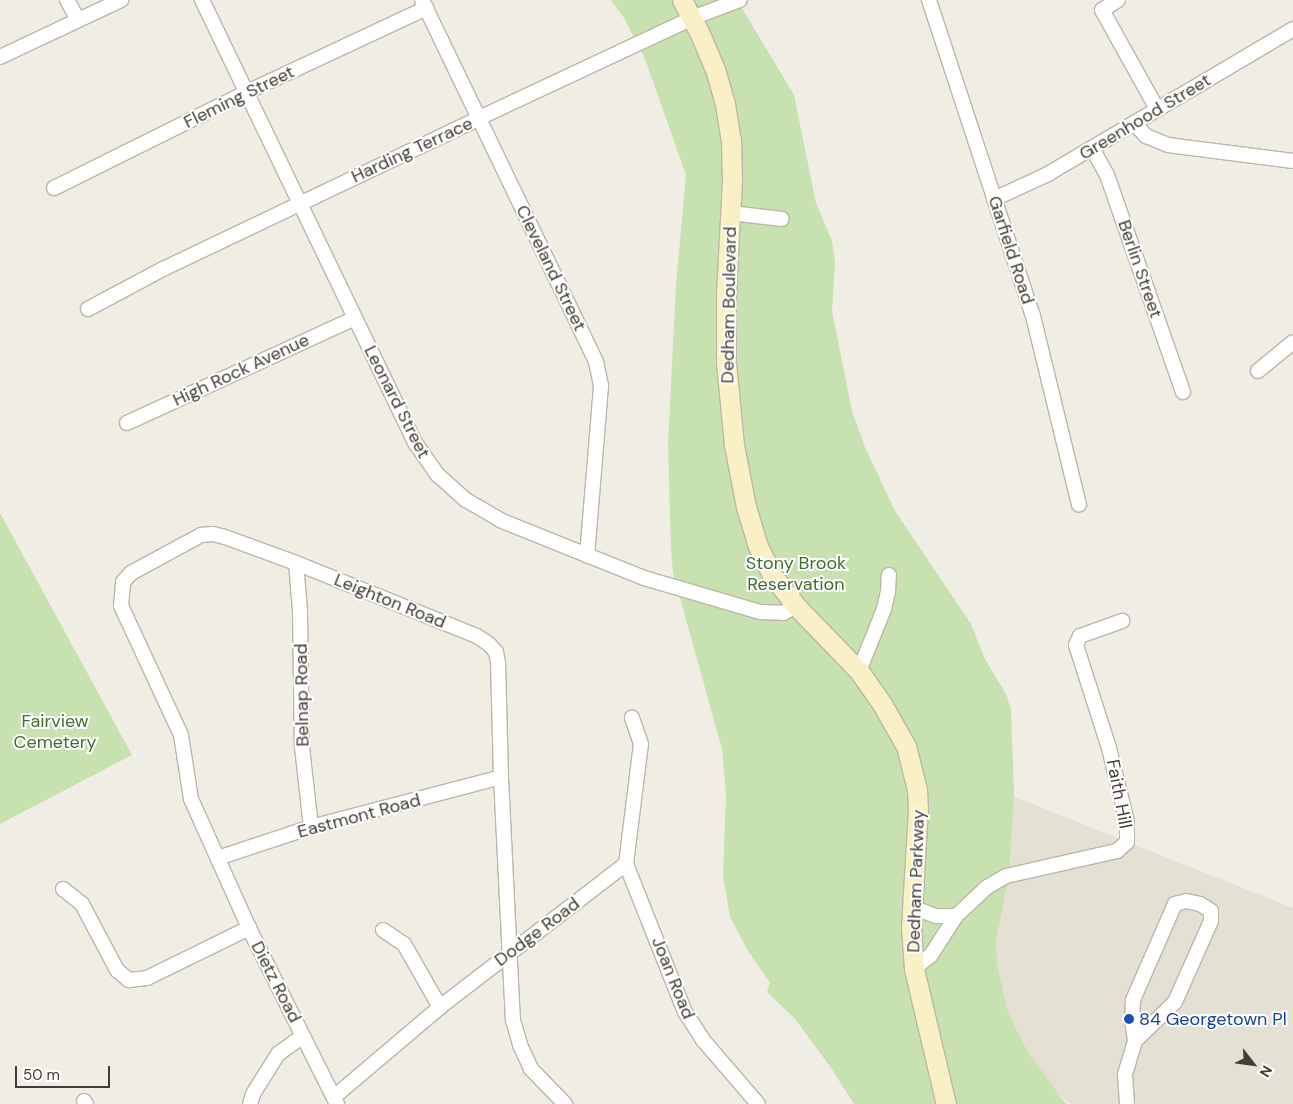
<!DOCTYPE html>
<html>
<head>
<meta charset="utf-8">
<style>
  body { margin:0 }
  #map { position:relative; width:1293px; height:1104px; overflow:hidden; background:#f0eee4; font-family:"DM Sans",sans-serif }
  div>[style] { position:absolute }
  .residential>* { inset:0; background:#e4e0d3 }
  .green>* { inset:0; background:#c7e1b0 }
  .roads { filter:drop-shadow(1px 0 #bbb6a8) drop-shadow(-1px 0 #bbb6a8) drop-shadow(0 1px #bbb6a8) drop-shadow(0 -1px #bbb6a8) }
  .street>* { height:14px; margin:-7px; padding:0 7px; transform-origin:7px; border-radius:7px; background:#fff }
  .secondary>* { height:19px; margin:-9.5px; padding:0 9.5px; transform-origin:9.5px; border-radius:9.5px; background:#f9f1c5 }
  .dots>* { width:14px; height:14px; translate:-50% -50%; box-sizing:border-box; border:2px solid #fff; border-radius:50% }
  span { translate:-50% -50%; white-space:nowrap; text-align:center; line-height:1.15; -webkit-text-stroke:4px #fff; paint-order:stroke }
  .street-label { font-size:18px; color:#423e35 }
  .park-label { font-size:18px; color:#416d2e }
  .transit-label { font-size:18px; color:#164399 }
  .left { translate:0 -50%; text-align:left }
  .north { position:absolute; left:1228px; top:1039px; width:50px; height:50px; -webkit-text-stroke:4px #fff; paint-order:stroke; rotate:120deg; font-size:14px; font-weight:700; line-height:20px; text-align:center; color:#423e35 }
  .north::after { content:''; display:block; margin:auto; width:18px; height:22px; background:#423e35; clip-path:polygon(50% 0,100% 100%,50% 72%,0 100%) }
  .scale { position:absolute; left:15px; top:1066px; width:95px; height:22px; box-sizing:border-box; border:2px solid #423e35; border-top:0; padding-left:6px; font-size:15px; line-height:18px; white-space:nowrap; color:#423e35; -webkit-text-stroke:4px #fff; paint-order:stroke }
</style>
</head>
<body>
<div id="map">
  <div class="residential">
    <div style="clip-path:polygon(1003px 792px,1293px 908px,1293px 1104px,1070px 1104px,1035px 1074px,985px 978px)"></div>
  </div>
  <div class="green">
    <div style="clip-path:polygon(611px 0,737px 0,794px 95px,816px 203px,832px 241px,835px 263px,832px 311px,852px 411px,865px 447px,895px 511px,971px 624px,985px 659px,1006px 694px,1011px 709px,1014px 794px,1009px 875px,996px 940px,997px 966px,1008px 1012px,1015px 1028px,1029px 1054px,1066px 1104px,854px 1104px,829px 1065px,795px 1019px,767px 992px,770px 983px,747px 949px,730px 917px,723px 876px,726px 794px,722px 749px,673px 573px,671px 548px,668px 445px,676px 285px,686px 175px,645px 59px,624px 18px)"></div>
    <div style="clip-path:polygon(0 513px,132px 755px,0 824px)"></div>
  </div>
  <div class="roads">
    <div class="street">
      <div style="left:67px;top:0;width:23px;rotate:61deg"></div>
      <div style="left:202px;top:0;width:493px;rotate:64.3deg"></div>
      <div style="left:416px;top:444px;width:38px;rotate:55deg"></div>
      <div style="left:438px;top:475px;width:38px;rotate:42deg"></div>
      <div style="left:466px;top:500px;width:39px;rotate:30deg"></div>
      <div style="left:500px;top:520px;width:155px;rotate:21.9deg"></div>
      <div style="left:644px;top:578px;width:121px;rotate:16.3deg"></div>
      <div style="left:760px;top:612px;width:23px;rotate:2deg"></div>
      <div style="left:783px;top:613px;width:15px;rotate:-28deg"></div>
      <div style="left:422px;top:0;width:402px;rotate:64.3deg"></div>
      <div style="left:596px;top:362px;width:25px;rotate:78deg"></div>
      <div style="left:601px;top:386px;width:170px;rotate:94.7deg"></div>
      <div style="left:929px;top:0;width:333px;rotate:71.8deg"></div>
      <div style="left:1033px;top:316px;width:194px;rotate:76.3deg"></div>
      <div style="left:1118px;top:0;width:19px;rotate:148deg"></div>
      <div style="left:1102px;top:10px;width:113px;rotate:60.9deg"></div>
      <div style="left:0;top:57px;width:134px;rotate:-25.2deg"></div>
      <div style="left:1134px;top:123px;width:18px;rotate:47deg"></div>
      <div style="left:1146px;top:136px;width:24px;rotate:22deg"></div>
      <div style="left:1168px;top:145px;width:126px;rotate:7.3deg"></div>
      <div style="left:1092px;top:148px;width:31px;rotate:61deg"></div>
      <div style="left:1107px;top:175px;width:230px;rotate:70.7deg"></div>
      <div style="left:54px;top:188px;width:216px;rotate:-26.4deg"></div>
      <div style="left:247px;top:92px;width:198px;rotate:-25.1deg"></div>
      <div style="left:994px;top:199px;width:60px;rotate:-24.8deg"></div>
      <div style="left:1048px;top:174px;width:285px;rotate:-30.6deg"></div>
      <div style="left:731px;top:213px;width:51px;rotate:6.7deg"></div>
      <div style="left:88px;top:309px;width:85px;rotate:-28.1deg"></div>
      <div style="left:163px;top:269px;width:350px;rotate:-25.5deg"></div>
      <div style="left:479px;top:118px;width:235px;rotate:-25.1deg"></div>
      <div style="left:692px;top:18px;width:51px;rotate:-20.6deg"></div>
      <div style="left:1258px;top:371px;width:45px;rotate:-39.6deg"></div>
      <div style="left:127px;top:423px;width:251px;rotate:-24.7deg"></div>
      <div style="left:296px;top:563px;width:48px;rotate:85.2deg"></div>
      <div style="left:300px;top:611px;width:136px;rotate:89.2deg"></div>
      <div style="left:302px;top:747px;width:81px;rotate:83.6deg"></div>
      <div style="left:859px;top:671px;width:67px;rotate:-68deg"></div>
      <div style="left:884px;top:609px;width:17px;rotate:-77deg"></div>
      <div style="left:888px;top:592px;width:17px;rotate:-87deg"></div>
      <div style="left:218px;top:858px;width:98px;rotate:-18.4deg"></div>
      <div style="left:311px;top:827px;width:196px;rotate:-14.7deg"></div>
      <div style="left:626px;top:864px;width:159px;rotate:68.3deg"></div>
      <div style="left:685px;top:1012px;width:33px;rotate:57deg"></div>
      <div style="left:703px;top:1040px;width:84px;rotate:49.3deg"></div>
      <div style="left:63px;top:889px;width:24px;rotate:38deg"></div>
      <div style="left:82px;top:904px;width:75px;rotate:62.1deg"></div>
      <div style="left:117px;top:970px;width:16px;rotate:40deg"></div>
      <div style="left:129px;top:980px;width:18px;rotate:-6deg"></div>
      <div style="left:147px;top:978px;width:114px;rotate:-26.1deg"></div>
      <div style="left:912px;top:907px;width:26px;rotate:21deg"></div>
      <div style="left:936px;top:916px;width:20px"></div>
      <div style="left:956px;top:916px;width:46px;rotate:122.7deg"></div>
      <div style="left:931px;top:955px;width:22px;rotate:141deg"></div>
      <div style="left:956px;top:916px;width:42px;rotate:-43.1deg"></div>
      <div style="left:987px;top:887px;width:22px;rotate:-30deg"></div>
      <div style="left:1006px;top:876px;width:114px;rotate:-12.7deg"></div>
      <div style="left:1117px;top:851px;width:13px;rotate:-42deg"></div>
      <div style="left:1127px;top:842px;width:20px;rotate:-90deg"></div>
      <div style="left:1127px;top:822px;width:76px;rotate:-103.7deg"></div>
      <div style="left:1109px;top:748px;width:108px;rotate:-107.8deg"></div>
      <div style="left:1076px;top:645px;width:10px;rotate:-66deg"></div>
      <div style="left:1080px;top:636px;width:45px;rotate:-19.7deg"></div>
      <div style="left:383px;top:930px;width:25px;rotate:34deg"></div>
      <div style="left:404px;top:944px;width:73px;rotate:60.3deg"></div>
      <div style="left:334px;top:1097px;width:139px;rotate:-40.3deg"></div>
      <div style="left:440px;top:1007px;width:235px;rotate:-37.6deg"></div>
      <div style="left:626px;top:864px;width:121px;rotate:-82.9deg"></div>
      <div style="left:641px;top:744px;width:28px;rotate:-109deg"></div>
      <div style="left:84px;top:1101px;width:4px;rotate:56deg"></div>
      <div style="left:250px;top:1104px;width:10px;rotate:-73deg"></div>
      <div style="left:253px;top:1094px;width:47px;rotate:-58deg"></div>
      <div style="left:278px;top:1054px;width:31px;rotate:-36deg"></div>
      <div style="left:337px;top:1104px;width:197px;rotate:-116.6deg"></div>
      <div style="left:249px;top:928px;width:141px;rotate:-114.2deg"></div>
      <div style="left:191px;top:799px;width:65px;rotate:-98.9deg"></div>
      <div style="left:181px;top:735px;width:142px;rotate:-114.9deg"></div>
      <div style="left:121px;top:606px;width:24px;rotate:-85deg"></div>
      <div style="left:123px;top:582px;width:12px;rotate:-48deg"></div>
      <div style="left:131px;top:573px;width:80px;rotate:-28.5deg"></div>
      <div style="left:201px;top:535px;width:12px;rotate:-5deg"></div>
      <div style="left:213px;top:534px;width:12px;rotate:14deg"></div>
      <div style="left:225px;top:537px;width:76px;rotate:20.1deg"></div>
      <div style="left:296px;top:563px;width:195px;rotate:22deg"></div>
      <div style="left:477px;top:636px;width:14px;rotate:34deg"></div>
      <div style="left:489px;top:644px;width:11px;rotate:49deg"></div>
      <div style="left:496px;top:652px;width:10px;rotate:79deg"></div>
      <div style="left:498px;top:662px;width:115px;rotate:88.5deg"></div>
      <div style="left:501px;top:777px;width:243px;rotate:87.2deg"></div>
      <div style="left:513px;top:1020px;width:26px;rotate:74deg"></div>
      <div style="left:520px;top:1045px;width:26px;rotate:65deg"></div>
      <div style="left:531px;top:1069px;width:49px;rotate:45.8deg"></div>
      <div style="left:1127px;top:1104px;width:30px;rotate:-94deg"></div>
      <div style="left:1125px;top:1074px;width:34px;rotate:-73deg"></div>
      <div style="left:1135px;top:1041px;width:21px;rotate:-98deg"></div>
      <div style="left:1132px;top:1020px;width:20px;rotate:-87deg"></div>
      <div style="left:1133px;top:1000px;width:105px;rotate:-66.4deg"></div>
      <div style="left:1175px;top:904px;width:11px;rotate:-15deg"></div>
      <div style="left:1186px;top:901px;width:14px;rotate:12deg"></div>
      <div style="left:1200px;top:904px;width:13px;rotate:32deg"></div>
      <div style="left:1211px;top:911px;width:10px;rotate:90deg"></div>
      <div style="left:1211px;top:921px;width:89px;rotate:114deg"></div>
      <div style="left:1175px;top:1002px;width:56px;rotate:135.7deg"></div>
    </div>
    <div class="secondary">
      <div style="left:682px;top:0;width:38px;rotate:62deg"></div>
      <div style="left:700px;top:34px;width:38px;rotate:67deg"></div>
      <div style="left:715px;top:69px;width:36px;rotate:74deg"></div>
      <div style="left:725px;top:104px;width:36px;rotate:81deg"></div>
      <div style="left:731px;top:140px;width:40px;rotate:88.6deg"></div>
      <div style="left:732px;top:180px;width:116px;rotate:93deg"></div>
      <div style="left:726px;top:296px;width:66px;rotate:90deg"></div>
      <div style="left:726px;top:362px;width:83px;rotate:84.5deg"></div>
      <div style="left:734px;top:445px;width:63px;rotate:79deg"></div>
      <div style="left:746px;top:507px;width:39px;rotate:73deg"></div>
      <div style="left:757px;top:544px;width:34px;rotate:64deg"></div>
      <div style="left:772px;top:575px;width:39px;rotate:52deg"></div>
      <div style="left:796px;top:606px;width:91px;rotate:45.9deg"></div>
      <div style="left:859px;top:671px;width:40px;rotate:55.1deg"></div>
      <div style="left:882px;top:704px;width:48px;rotate:60.3deg"></div>
      <div style="left:906px;top:746px;width:45px;rotate:76deg"></div>
      <div style="left:917px;top:790px;width:19px;rotate:87deg"></div>
      <div style="left:918px;top:809px;width:118px;rotate:93.4deg"></div>
      <div style="left:911px;top:927px;width:42px;rotate:85.9deg"></div>
      <div style="left:914px;top:969px;width:139px;rotate:76.7deg"></div>
    </div>
  </div>
  <div class="dots">
    <div style="left:1129px;top:1019px;background:#1a4fb4"></div>
  </div>
  <div class="street-label">
    <span style="left:239px;top:97px;rotate:-26deg">Fleming Street</span>
    <span style="left:1145px;top:117px;rotate:-31deg">Greenhood Street</span>
    <span style="left:412px;top:150px;rotate:-25deg">Harding Terrace</span>
    <span style="left:1011px;top:250px;rotate:72deg">Garfield Road</span>
    <span style="left:551px;top:268px;rotate:64deg">Cleveland Street</span>
    <span style="left:1140px;top:269px;rotate:71deg">Berlin Street</span>
    <span style="left:729px;top:305px;rotate:-89deg">Dedham Boulevard</span>
    <span style="left:241px;top:370px;rotate:-25deg">High Rock Avenue</span>
    <span style="left:397px;top:402px;rotate:63deg">Leonard Street</span>
    <span style="left:390px;top:601px;rotate:22deg">Leighton Road</span>
    <span style="left:302px;top:695px;rotate:-91deg">Belnap Road</span>
    <span style="left:1119px;top:794px;rotate:79deg">Faith Hill</span>
    <span style="left:359px;top:816px;rotate:-15deg">Eastmont Road</span>
    <span style="left:916px;top:881px;rotate:-88deg">Dedham Parkway</span>
    <span style="left:537px;top:932px;rotate:-37deg">Dodge Road</span>
    <span style="left:673px;top:978px;rotate:68deg">Joan Road</span>
    <span style="left:276px;top:982px;rotate:63deg">Dietz Road</span>
  </div>
  <div class="park-label">
    <span style="left:796px;top:574px">Stony Brook<br>Reservation</span>
    <span style="left:55px;top:732px">Fairview<br>Cemetery</span>
  </div>
  <div class="transit-label">
    <span class="left" style="left:1139px;top:1019px">84 Georgetown Pl</span>
  </div>
  <div class="north">N</div>
  <div class="scale">50 m</div>
</div>
</body>
</html>
